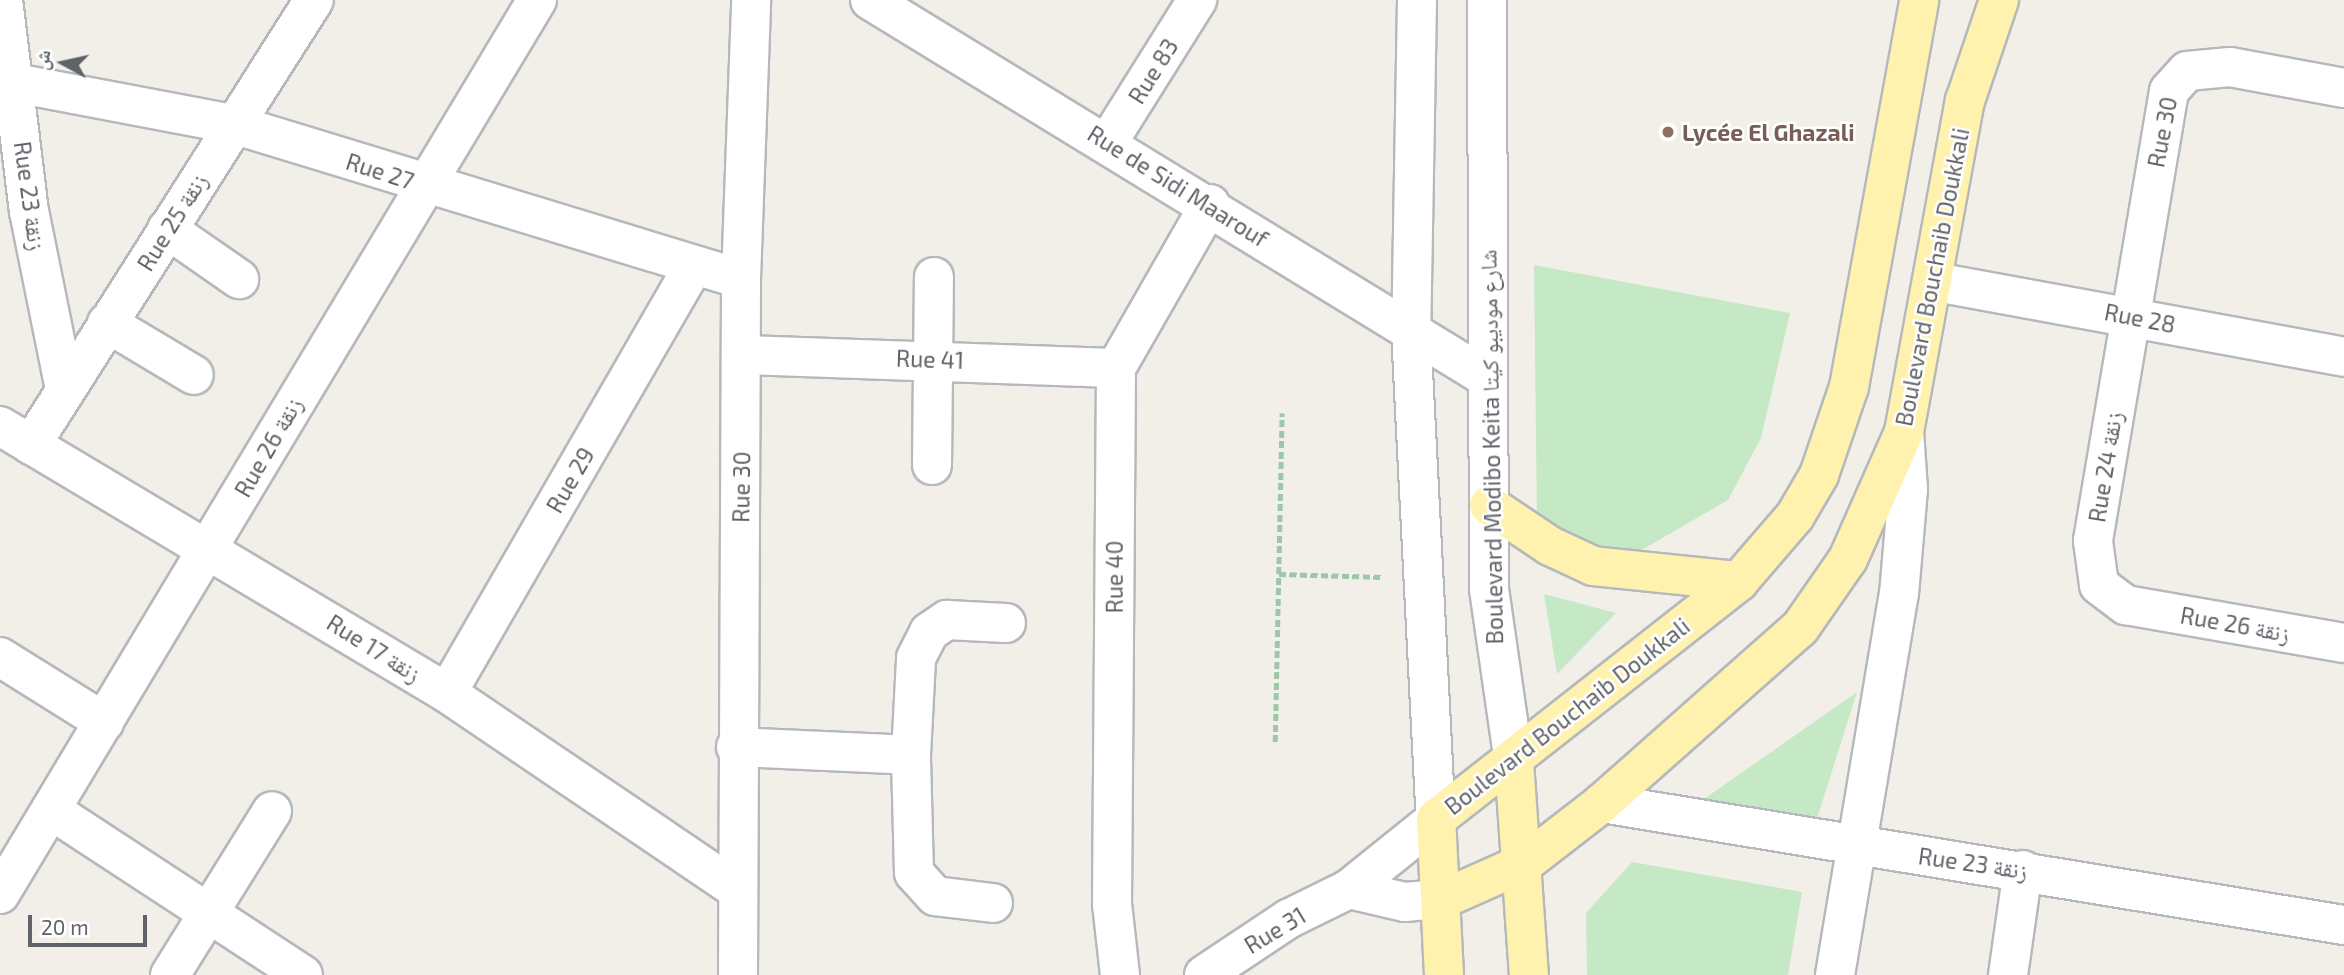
<!DOCTYPE html>
<html>
<head>
<meta charset="utf-8">
<style>
  body { margin:0 }
  #map { position:relative; width:2344px; height:975px; overflow:hidden; background:#f1efe8; font-family:"Exo 2","Noto Naskh Arabic",sans-serif }
  div>[style] { position:absolute }
  .green>* { inset:0; background:#c5e8c5 }
  .path>* { height:4.5px; margin-top:-2.25px; transform-origin:0; background:repeating-linear-gradient(90deg,#9cc7a9 0 7px,transparent 0 10.5px) }
  .roads { filter:drop-shadow(2px 0 #b5b8bc) drop-shadow(-2px 0 #b5b8bc) drop-shadow(0 2px #b5b8bc) drop-shadow(0 -2px #b5b8bc) }
  .street>* { height:38px; margin:-19px; padding:0 19px; transform-origin:19px; border-radius:19px; background:#fff }
  .secondary>* { height:38px; margin:-19px; padding:0 19px; transform-origin:19px; border-radius:19px; background:#fff }
  .primary>* { height:38px; margin:-19px; padding:0 19px; transform-origin:19px; border-radius:19px; background:#fff2af }
  .dots>* { width:19px; height:19px; translate:-50% -50%; box-sizing:border-box; border:4px solid #fff; border-radius:50% }
  span { translate:-50% -50%; white-space:nowrap; text-align:center; line-height:1.15; -webkit-text-stroke:5px #fff; paint-order:stroke }
  .street-label { font-size:23px; color:#5f6368 }
  .education-label { font-size:23px; color:#785e54; font-weight:700 }
  .left { translate:0 -50%; text-align:left }
  .north { position:absolute; left:28px; top:28px; width:70px; height:70px; -webkit-text-stroke:5px #fff; paint-order:stroke; rotate:278deg; font-size:19px; font-weight:700; line-height:28px; text-align:center; color:#5f6368 }
  .north::after { content:''; display:block; margin:auto; width:24px; height:32px; background:#5f6368; clip-path:polygon(50% 0,100% 100%,50% 72%,0 100%) }
  .scale { position:absolute; left:28px; top:915px; width:119px; height:32px; box-sizing:border-box; border:4px solid #5f6368; border-top:0; padding-left:9px; font-size:21px; line-height:24px; white-space:nowrap; color:#5f6368; -webkit-text-stroke:5px #fff; paint-order:stroke }
</style>
</head>
<body>
<div id="map">
  <div class="green">
    <div style="clip-path:polygon(1534px 265px,1790px 313px,1761px 438px,1728px 500px,1640px 551px,1587px 546px,1537px 518px)"></div>
    <div style="clip-path:polygon(1544px 594px,1616px 613px,1557px 674px)"></div>
    <div style="clip-path:polygon(1857px 692px,1813px 831px,1684px 813px)"></div>
    <div style="clip-path:polygon(1632px 862px,1802px 892px,1788px 975px,1587px 975px,1586px 913px)"></div>
  </div>
  <div class="path">
    <div style="left:1279px;top:574px;width:104px;rotate:1.7deg"></div>
    <div style="left:1275px;top:742px;width:329px;rotate:-88.8deg"></div>
  </div>
  <div class="roads">
    <div class="street">
      <div style="left:3px;top:0;width:213px;rotate:83deg"></div>
      <div style="left:29px;top:211px;width:183px;rotate:78.6deg"></div>
      <div style="left:15px;top:83px;width:222px;rotate:10.7deg"></div>
      <div style="left:233px;top:124px;width:531px;rotate:16.97deg"></div>
      <div style="left:2344px;top:88px;width:116px;rotate:-169.6deg"></div>
      <div style="left:2230px;top:67px;width:43px;rotate:174.7deg"></div>
      <div style="left:2187px;top:71px;width:27px;rotate:132deg"></div>
      <div style="left:2169px;top:91px;width:456px;rotate:99.6deg"></div>
      <div style="left:2093px;top:541px;width:44px;rotate:82.2deg"></div>
      <div style="left:2099px;top:585px;width:34px;rotate:37deg"></div>
      <div style="left:2126px;top:605px;width:221px;rotate:9.9deg"></div>
      <div style="left:1108px;top:142px;width:168px;rotate:-57.9deg"></div>
      <div style="left:167px;top:229px;width:88px;rotate:34.8deg"></div>
      <div style="left:1936px;top:282px;width:415px;rotate:10.4deg"></div>
      <div style="left:107px;top:323px;width:101px;rotate:30.9deg"></div>
      <div style="left:743px;top:355px;width:373px;rotate:2deg"></div>
      <div style="left:0;top:426px;width:521px;rotate:30.85deg"></div>
      <div style="left:447px;top:693px;width:349px;rotate:34.1deg"></div>
      <div style="left:31px;top:445px;width:527px;rotate:-57.55deg"></div>
      <div style="left:932px;top:465px;width:188px;rotate:-89.4deg"></div>
      <div style="left:0;top:657px;width:123px;rotate:32deg"></div>
      <div style="left:447px;top:693px;width:492px;rotate:-60deg"></div>
      <div style="left:736px;top:747px;width:175px;rotate:2.6deg"></div>
      <div style="left:1602px;top:803px;width:752px;rotate:9.34deg"></div>
      <div style="left:51px;top:810px;width:301px;rotate:33.2deg"></div>
      <div style="left:1349px;top:889px;width:57px;rotate:13.1deg"></div>
      <div style="left:1405px;top:902px;width:38px;rotate:-5deg"></div>
      <div style="left:0;top:894px;width:1043px;rotate:-59.01deg"></div>
      <div style="left:993px;top:903px;width:58px;rotate:-173.1deg"></div>
      <div style="left:935px;top:896px;width:31px;rotate:-132deg"></div>
      <div style="left:914px;top:873px;width:118px;rotate:-91.5deg"></div>
      <div style="left:911px;top:755px;width:97px;rotate:-87deg"></div>
      <div style="left:916px;top:658px;width:29px;rotate:-63deg"></div>
      <div style="left:929px;top:632px;width:22px;rotate:-34deg"></div>
      <div style="left:947px;top:620px;width:59px;rotate:2.9deg"></div>
      <div style="left:170px;top:975px;width:193px;rotate:-58.1deg"></div>
      <div style="left:738px;top:975px;width:696px;rotate:-89.75deg"></div>
      <div style="left:741px;top:279px;width:279px;rotate:-87.9deg"></div>
      <div style="left:1120px;top:975px;width:71px;rotate:-96.4deg"></div>
      <div style="left:1112px;top:904px;width:536px;rotate:-89.57deg"></div>
      <div style="left:1116px;top:368px;width:189px;rotate:-60.2deg"></div>
      <div style="left:1204px;top:975px;width:101px;rotate:-33.7deg"></div>
      <div style="left:1288px;top:919px;width:68px;rotate:-26.2deg"></div>
      <div style="left:1349px;top:889px;width:112px;rotate:-38.8deg"></div>
      <div style="left:1835px;top:975px;width:386px;rotate:-80.5deg"></div>
      <div style="left:1899px;top:594px;width:105px;rotate:-85.1deg"></div>
      <div style="left:1908px;top:489px;width:57px;rotate:-94deg"></div>
      <div style="left:2008px;top:975px;width:106px;rotate:-81.9deg"></div>
    </div>
    <div class="secondary">
      <div style="left:870px;top:0;width:720px;rotate:31.48deg"></div>
      <div style="left:1417px;top:0;width:331px;rotate:91deg"></div>
      <div style="left:1411px;top:331px;width:489px;rotate:87.1deg"></div>
      <div style="left:1487px;top:0;width:589px;rotate:89.81deg"></div>
      <div style="left:1489px;top:589px;width:175px;rotate:81.8deg"></div>
    </div>
    <div class="primary">
      <div style="left:1489px;top:505px;width:73px;rotate:33.9deg"></div>
      <div style="left:1550px;top:546px;width:47px;rotate:24.9deg"></div>
      <div style="left:1593px;top:566px;width:147px;rotate:5.9deg"></div>
      <div style="left:1514px;top:762px;width:214px;rotate:86deg"></div>
      <div style="left:1443px;top:899px;width:91px;rotate:-24deg"></div>
      <div style="left:1526px;top:862px;width:96px;rotate:-37.8deg"></div>
      <div style="left:1602px;top:803px;width:264px;rotate:-41.5deg"></div>
      <div style="left:1800px;top:628px;width:84px;rotate:-55.2deg"></div>
      <div style="left:1848px;top:559px;width:139px;rotate:-66.2deg"></div>
      <div style="left:1904px;top:432px;width:337px;rotate:-79.6deg"></div>
      <div style="left:1965px;top:101px;width:107px;rotate:-71.4deg"></div>
      <div style="left:1444px;top:975px;width:156px;rotate:-92.9deg"></div>
      <div style="left:1436px;top:819px;width:385px;rotate:-38.1deg"></div>
      <div style="left:1739px;top:581px;width:86px;rotate:-49.3deg"></div>
      <div style="left:1795px;top:516px;width:48px;rotate:-59.7deg"></div>
      <div style="left:1819px;top:475px;width:93px;rotate:-71.2deg"></div>
      <div style="left:1849px;top:387px;width:393px;rotate:-79.7deg"></div>
    </div>
  </div>
  <div class="dots">
    <div style="left:1668px;top:132px;background:#8d6e63"></div>
  </div>
  <div class="street-label">
    <span style="left:1153px;top:71px;rotate:-58deg">Rue 83</span>
    <span style="left:2162px;top:132px;rotate:-79deg">Rue 30</span>
    <span style="left:380px;top:171px;rotate:18deg">Rue 27</span>
    <span style="left:1178px;top:186px;rotate:32deg">Rue de Sidi Maarouf</span>
    <span style="left:30px;top:196px;rotate:82deg">Rue 23 زنقة</span>
    <span style="left:172px;top:222px;rotate:-58deg">Rue 25 زنقة</span>
    <span style="left:1932px;top:277px;rotate:-79deg">Boulevard Bouchaib Doukkali</span>
    <span style="left:2140px;top:318px;rotate:11deg">Rue 28</span>
    <span style="left:930px;top:359px;rotate:2deg">Rue 41</span>
    <span style="left:268px;top:447px;rotate:-60deg">Rue 26 زنقة</span>
    <span style="left:1491px;top:447px;rotate:-91deg">Boulevard Modibo Keita شارع موديبو كيتا</span>
    <span style="left:2105px;top:467px;rotate:-81deg">Rue 24 زنقة</span>
    <span style="left:570px;top:480px;rotate:-60deg">Rue 29</span>
    <span style="left:741px;top:487px;rotate:-89deg">Rue 30</span>
    <span style="left:1114px;top:577px;rotate:-90deg">Rue 40</span>
    <span style="left:2235px;top:624px;rotate:10deg">Rue 26 زنقة</span>
    <span style="left:374px;top:648px;rotate:32deg">Rue 17 زنقة</span>
    <span style="left:1567px;top:716px;rotate:-38deg">Boulevard Bouchaib Doukkali</span>
    <span style="left:1973px;top:863px;rotate:8deg">Rue 23 زنقة</span>
    <span style="left:1275px;top:930px;rotate:-31deg">Rue 31</span>
  </div>
  <div class="education-label">
    <span class="left" style="left:1682px;top:132px">Lycée El Ghazali</span>
  </div>
  <div class="north">ش</div>
  <div class="scale">20 m</div>
</div>
</body>
</html>
